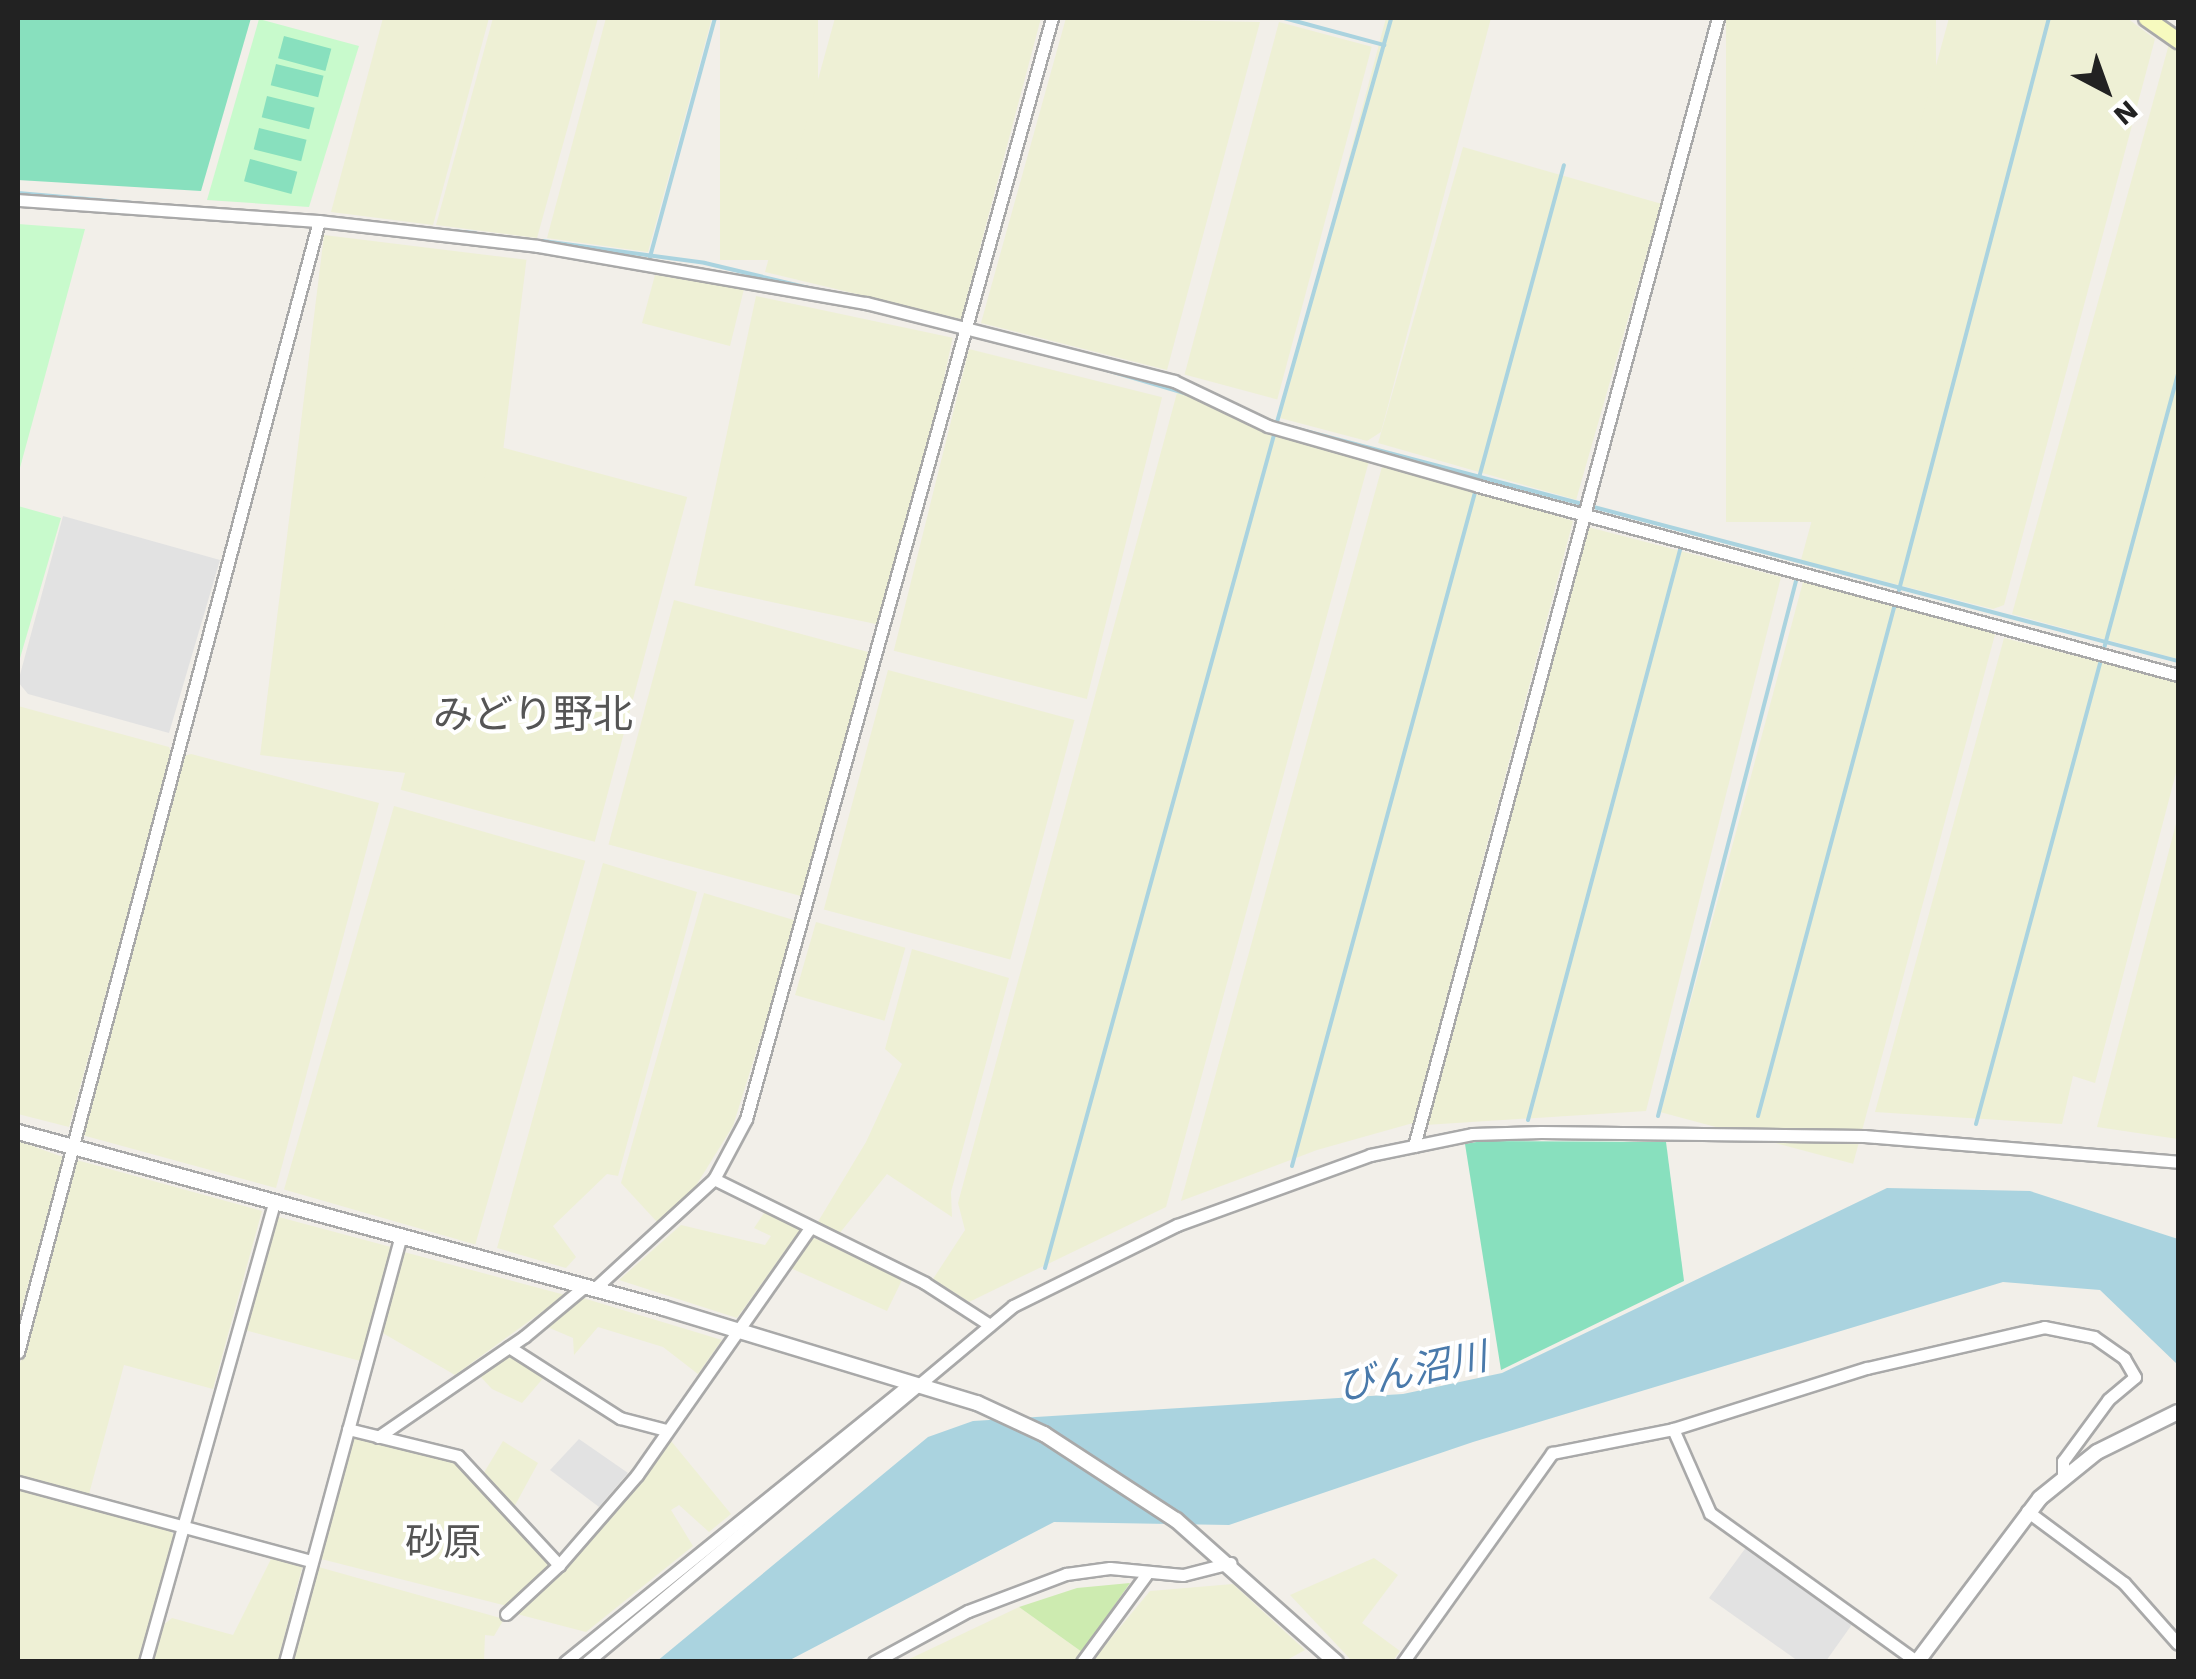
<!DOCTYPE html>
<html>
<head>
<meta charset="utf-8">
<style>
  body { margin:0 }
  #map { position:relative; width:2196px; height:1679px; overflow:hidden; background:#f2efe9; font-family:"Work Sans","Noto Sans JP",sans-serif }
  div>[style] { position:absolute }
  .farmland>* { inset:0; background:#eef0d5; transform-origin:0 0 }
  .grass>* { inset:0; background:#cdebb0 }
  .park>* { inset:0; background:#c8facc }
  .pitch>* { inset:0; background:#88e0be; transform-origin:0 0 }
  .parking>* { inset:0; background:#e2e2e2 }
  .water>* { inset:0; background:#aad3df }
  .stream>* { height:4px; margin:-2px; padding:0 2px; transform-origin:2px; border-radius:2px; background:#aad3df }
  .roads { filter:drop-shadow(2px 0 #a9a9a9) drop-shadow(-2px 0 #a9a9a9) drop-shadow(0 2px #a9a9a9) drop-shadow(0 -2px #a9a9a9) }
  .minor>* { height:11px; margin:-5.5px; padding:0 5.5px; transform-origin:5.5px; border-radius:5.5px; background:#fff }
  .tertiary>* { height:14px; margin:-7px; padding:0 7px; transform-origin:7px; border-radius:7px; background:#fff }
  .secondary>* { height:15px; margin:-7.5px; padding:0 7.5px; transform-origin:7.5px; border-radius:7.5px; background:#f7fabf }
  span { translate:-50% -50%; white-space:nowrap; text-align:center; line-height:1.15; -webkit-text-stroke:8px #fff; paint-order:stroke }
  .water-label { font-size:38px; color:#4a7aab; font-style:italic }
  .neighbourhood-label { font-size:38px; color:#555 }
  .quarter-label { font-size:40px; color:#555 }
  .frame { position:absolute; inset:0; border:20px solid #222; pointer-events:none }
  .north { position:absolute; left:2056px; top:40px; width:100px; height:100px; -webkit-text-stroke:8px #fff; paint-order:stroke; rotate:139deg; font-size:28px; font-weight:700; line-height:40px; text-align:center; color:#222 }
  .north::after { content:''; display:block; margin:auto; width:35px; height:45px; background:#222; clip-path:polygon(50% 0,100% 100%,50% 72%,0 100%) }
</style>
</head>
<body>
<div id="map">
  <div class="farmland">
    <div style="clip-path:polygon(383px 18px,489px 18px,433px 225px,331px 212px)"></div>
    <div style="clip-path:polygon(493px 18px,598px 18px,537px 238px,436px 225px)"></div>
    <div style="clip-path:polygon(606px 18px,712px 18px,648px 252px,547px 238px)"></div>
    <div style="left:720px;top:18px;width:98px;height:242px"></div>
    <div style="clip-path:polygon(835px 18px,1041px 18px,961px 319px,765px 272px)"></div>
    <div style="clip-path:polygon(1066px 18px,1260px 22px,1167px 370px,981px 323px)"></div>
    <div style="clip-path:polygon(1386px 18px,1491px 18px,1381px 432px,1367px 441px,1280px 418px)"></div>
    <div style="left:1726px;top:18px;width:210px;height:504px"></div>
    <div style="clip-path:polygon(1949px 18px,2127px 18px,2155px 39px,2004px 605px,1993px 609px,1801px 560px)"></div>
    <div style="left:1279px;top:22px;width:96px;height:365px;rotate:15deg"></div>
    <div style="clip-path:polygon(2169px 44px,2178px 50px,2178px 659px,2012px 614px)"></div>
    <div style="left:1463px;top:147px;width:206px;height:308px;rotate:16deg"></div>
    <div style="left:324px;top:235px;width:204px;height:524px;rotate:7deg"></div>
    <div style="clip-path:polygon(655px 275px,744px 289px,730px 346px,642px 323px)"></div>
    <div style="left:756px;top:296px;width:201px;height:296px;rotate:12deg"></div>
    <div style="left:969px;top:349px;width:199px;height:311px;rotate:14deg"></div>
    <div style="clip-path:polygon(1178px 389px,1252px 427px,1369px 461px,1166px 1207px,969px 1302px,933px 1279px,965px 1230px,958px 1203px)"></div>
    <div style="left:493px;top:445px;width:201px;height:357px;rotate:15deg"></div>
    <div style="clip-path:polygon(1383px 463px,1573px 521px,1413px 1123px,1317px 1150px,1181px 1201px)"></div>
    <div style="clip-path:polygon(1584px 526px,1781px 577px,1646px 1111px,1425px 1125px)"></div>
    <div style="left:1803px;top:582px;width:199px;height:549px;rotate:15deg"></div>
    <div style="left:674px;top:600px;width:201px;height:253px;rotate:15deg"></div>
    <div style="clip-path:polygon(2004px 638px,2178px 682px,2178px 765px,2095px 1083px,2073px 1076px,2062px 1124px,1875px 1112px)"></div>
    <div style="left:888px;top:670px;width:193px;height:248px;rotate:15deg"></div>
    <div style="clip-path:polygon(18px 706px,169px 747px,172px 754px,69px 1127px,18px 1114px)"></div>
    <div style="clip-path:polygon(191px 754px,379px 803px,276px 1188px,82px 1135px,184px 756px)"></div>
    <div style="left:394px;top:806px;width:199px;height:399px;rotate:16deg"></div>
    <div style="clip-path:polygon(2178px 816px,2178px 1139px,2097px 1127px)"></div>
    <div style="clip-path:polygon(603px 863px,697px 892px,618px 1176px,607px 1174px,553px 1226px,576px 1257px,566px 1268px,497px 1248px)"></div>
    <div style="clip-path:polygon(704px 893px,797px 921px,733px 1126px,692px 1192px,658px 1223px,621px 1183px)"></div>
    <div style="left:816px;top:922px;width:93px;height:76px;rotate:16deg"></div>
    <div style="clip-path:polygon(912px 949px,1009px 978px,951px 1192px,952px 1217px,887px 1174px,839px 1234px,816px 1225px,866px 1142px,902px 1064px,885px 1049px)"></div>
    <div style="clip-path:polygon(18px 1141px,63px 1157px,18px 1322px)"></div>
    <div style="clip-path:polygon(73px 1159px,262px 1211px,213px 1389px,124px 1365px,89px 1494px,18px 1475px,18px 1371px)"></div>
    <div style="clip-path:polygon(766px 1210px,802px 1227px,737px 1318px,619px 1280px,681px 1225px,765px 1245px,771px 1236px,754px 1228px)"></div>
    <div style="left:275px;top:1216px;width:120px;height:118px;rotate:15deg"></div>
    <div style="clip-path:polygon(808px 1235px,902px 1280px,887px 1311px,786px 1266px)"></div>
    <div style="clip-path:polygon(404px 1252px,565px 1295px,455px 1375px,381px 1332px)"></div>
    <div style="clip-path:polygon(583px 1298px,722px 1340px,698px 1374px,663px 1347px,598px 1327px,574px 1355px,573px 1338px,545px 1326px)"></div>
    <div style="clip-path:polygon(509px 1352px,545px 1376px,522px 1403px,492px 1389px,478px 1374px)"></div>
    <div style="clip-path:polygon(352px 1434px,458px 1462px,553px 1565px,507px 1606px,317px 1558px)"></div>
    <div style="clip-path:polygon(667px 1436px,731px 1514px,709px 1532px,679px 1505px,671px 1510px,693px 1546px,586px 1632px,517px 1614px,564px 1570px,646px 1473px)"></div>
    <div style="clip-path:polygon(503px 1441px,538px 1463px,513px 1509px,482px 1476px)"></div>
    <div style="clip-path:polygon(18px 1487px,170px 1529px,174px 1536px,139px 1661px,18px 1661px)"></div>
    <div style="clip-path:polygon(273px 1555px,303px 1564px,278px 1661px,152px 1662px,162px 1626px,172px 1618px,233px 1635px)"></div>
    <div style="clip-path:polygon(1374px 1558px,1398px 1575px,1362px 1623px,1400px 1651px,1393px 1661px,1352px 1661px,1290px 1595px)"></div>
    <div style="clip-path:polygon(315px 1566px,504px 1619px,494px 1636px,485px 1635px,484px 1661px,291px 1662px)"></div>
    <div style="clip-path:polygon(1233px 1584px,1305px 1650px,1285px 1661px,1092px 1661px,1150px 1591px)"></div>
    <div style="clip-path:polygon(1019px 1607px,1082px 1652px,1075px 1661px,903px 1662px)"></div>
  </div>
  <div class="grass">
    <div style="clip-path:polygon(1130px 1583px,1082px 1652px,1019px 1607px,1077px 1588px)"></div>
  </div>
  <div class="park">
    <div style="clip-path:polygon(259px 19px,359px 46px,309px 207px,207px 200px)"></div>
    <div style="clip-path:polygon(18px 224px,85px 229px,18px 475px)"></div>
    <div style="clip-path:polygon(18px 506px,61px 518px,18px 665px)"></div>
  </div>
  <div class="pitch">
    <div style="clip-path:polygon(18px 18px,251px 18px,201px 191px,18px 180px)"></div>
    <div style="left:284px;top:36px;width:49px;height:23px;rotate:15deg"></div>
    <div style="left:276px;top:64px;width:49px;height:22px;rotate:14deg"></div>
    <div style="left:267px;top:96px;width:49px;height:22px;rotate:14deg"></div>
    <div style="left:259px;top:128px;width:49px;height:22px;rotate:14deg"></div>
    <div style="left:250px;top:159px;width:49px;height:23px;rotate:15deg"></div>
    <div style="clip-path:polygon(1482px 1141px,1666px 1142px,1684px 1281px,1501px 1370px,1465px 1144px)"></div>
  </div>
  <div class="parking">
    <div style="clip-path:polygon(63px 516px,220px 560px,169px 733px,28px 694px,18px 682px)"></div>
    <div style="clip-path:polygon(579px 1439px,628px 1473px,599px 1507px,550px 1470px)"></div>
    <div style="clip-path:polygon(1747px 1546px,1853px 1623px,1826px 1661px,1798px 1661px,1709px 1598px)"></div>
  </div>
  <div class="water">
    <div style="clip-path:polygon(1887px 1188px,2030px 1191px,2178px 1239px,2178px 1365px,2100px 1290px,2003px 1282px,1473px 1442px,1229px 1525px,1054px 1522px,788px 1661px,656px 1662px,928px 1437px,973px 1421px,1403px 1394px,1502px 1373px)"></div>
  </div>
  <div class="stream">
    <div style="left:1284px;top:18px;width:104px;rotate:15.1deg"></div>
    <div style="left:18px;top:193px;width:459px;rotate:5deg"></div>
    <div style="left:543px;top:241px;width:163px;rotate:7.7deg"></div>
    <div style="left:705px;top:263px;width:107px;rotate:13.5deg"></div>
    <div style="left:650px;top:257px;width:248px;rotate:-74.8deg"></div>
    <div style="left:1093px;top:366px;width:105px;rotate:16.5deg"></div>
    <div style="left:1277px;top:422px;width:420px;rotate:-74.2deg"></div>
    <div style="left:1279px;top:424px;width:930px;rotate:14.77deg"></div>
    <div style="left:1899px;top:590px;width:591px;rotate:-75.31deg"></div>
    <div style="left:1658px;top:1116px;width:557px;rotate:-75.54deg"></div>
    <div style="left:1758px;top:1116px;width:530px;rotate:-75.02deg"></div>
    <div style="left:1528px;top:1120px;width:594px;rotate:-75.07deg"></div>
    <div style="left:1976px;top:1124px;width:777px;rotate:-74.93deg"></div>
    <div style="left:1292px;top:1166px;width:1037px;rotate:-74.8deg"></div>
    <div style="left:1045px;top:1268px;width:868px;rotate:-74.63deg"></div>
  </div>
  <div class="roads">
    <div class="minor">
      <div style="left:18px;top:200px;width:302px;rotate:4deg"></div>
      <div style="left:319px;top:221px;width:220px;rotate:6.5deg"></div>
      <div style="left:538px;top:246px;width:333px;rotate:9.9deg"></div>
      <div style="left:866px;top:303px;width:318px;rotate:14.2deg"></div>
      <div style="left:1174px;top:381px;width:104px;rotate:25.6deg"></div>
      <div style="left:1268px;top:426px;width:218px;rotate:15.9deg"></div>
      <div style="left:1478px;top:486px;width:725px;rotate:15.11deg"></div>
      <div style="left:1414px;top:1146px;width:1168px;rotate:-74.92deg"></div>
      <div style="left:714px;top:1179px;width:235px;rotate:26.2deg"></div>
      <div style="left:925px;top:1283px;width:77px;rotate:32.9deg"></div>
      <div style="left:594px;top:1289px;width:163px;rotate:-42.5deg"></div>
      <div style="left:714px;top:1179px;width:68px;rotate:-61.9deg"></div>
      <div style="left:746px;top:1119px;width:1143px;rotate:-74.47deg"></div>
      <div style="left:509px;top:1347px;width:132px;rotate:32.6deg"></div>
      <div style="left:620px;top:1418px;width:48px;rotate:14.6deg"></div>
      <div style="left:18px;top:1352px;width:1170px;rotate:-75.1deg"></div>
      <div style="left:348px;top:1429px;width:113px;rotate:13.8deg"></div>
      <div style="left:458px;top:1456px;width:149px;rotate:47.2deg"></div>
      <div style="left:1673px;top:1429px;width:92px;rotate:66.2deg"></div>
      <div style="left:1710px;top:1513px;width:255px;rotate:35.7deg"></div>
      <div style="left:378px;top:1437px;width:178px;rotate:-34.5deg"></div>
      <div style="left:525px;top:1336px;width:78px;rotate:-39.8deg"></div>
      <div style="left:18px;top:1482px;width:303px;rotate:15.1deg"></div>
      <div style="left:2027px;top:1511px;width:121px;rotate:36.6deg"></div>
      <div style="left:2124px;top:1583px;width:81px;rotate:48.5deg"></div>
      <div style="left:506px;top:1614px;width:72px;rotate:-42.8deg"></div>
      <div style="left:559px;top:1565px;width:119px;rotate:-49.1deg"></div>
      <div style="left:637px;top:1475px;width:302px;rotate:-55deg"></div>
      <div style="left:145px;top:1662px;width:479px;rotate:-74.3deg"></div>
      <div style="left:285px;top:1662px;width:442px;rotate:-74.8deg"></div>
      <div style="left:565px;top:1662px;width:443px;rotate:-38.9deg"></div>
      <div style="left:587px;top:1662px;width:555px;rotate:-39.88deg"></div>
      <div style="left:1013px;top:1306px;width:183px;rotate:-26.3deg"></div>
      <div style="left:1177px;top:1225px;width:205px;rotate:-19.9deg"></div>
      <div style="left:1370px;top:1155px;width:104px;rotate:-11.6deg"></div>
      <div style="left:1472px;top:1134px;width:69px;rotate:-1.7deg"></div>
      <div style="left:1541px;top:1132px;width:323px;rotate:0.7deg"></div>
      <div style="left:1864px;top:1136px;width:315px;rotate:4.7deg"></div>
      <div style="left:874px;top:1662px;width:107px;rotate:-28.5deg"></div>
      <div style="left:968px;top:1611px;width:105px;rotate:-20.7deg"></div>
      <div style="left:1066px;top:1574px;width:44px;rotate:-7.8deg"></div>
      <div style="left:1110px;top:1568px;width:73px;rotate:5.5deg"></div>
      <div style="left:1183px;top:1575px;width:49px;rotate:-14.3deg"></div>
      <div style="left:1082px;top:1662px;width:108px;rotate:-53.7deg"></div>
      <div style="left:1403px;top:1662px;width:257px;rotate:-54.5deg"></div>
      <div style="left:1552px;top:1453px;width:123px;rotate:-11.2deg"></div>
      <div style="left:1673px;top:1429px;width:203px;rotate:-17.5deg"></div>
      <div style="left:1867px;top:1368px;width:182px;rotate:-13deg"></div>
      <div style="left:2044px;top:1327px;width:51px;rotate:11.3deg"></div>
      <div style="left:2094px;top:1337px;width:37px;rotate:35deg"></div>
      <div style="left:2124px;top:1358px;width:22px;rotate:60deg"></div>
      <div style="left:2135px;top:1377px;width:35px;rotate:140deg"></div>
      <div style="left:2108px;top:1400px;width:76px;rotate:126.4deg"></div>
      <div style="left:2063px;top:1461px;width:16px;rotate:90deg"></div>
    </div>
    <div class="tertiary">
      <div style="left:18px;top:1132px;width:670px;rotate:15.24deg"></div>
      <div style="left:664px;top:1308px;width:327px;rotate:16.9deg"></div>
      <div style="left:977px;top:1403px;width:74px;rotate:24.8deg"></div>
      <div style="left:1044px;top:1434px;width:158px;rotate:33.1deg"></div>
      <div style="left:1176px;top:1520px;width:214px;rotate:41.6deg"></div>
      <div style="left:1917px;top:1662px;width:205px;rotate:-53.1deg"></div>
      <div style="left:2040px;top:1498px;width:73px;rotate:-38.9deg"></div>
      <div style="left:2097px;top:1452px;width:90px;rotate:-26.3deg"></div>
    </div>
    <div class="secondary">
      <div style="left:2146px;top:18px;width:39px;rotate:35deg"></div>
    </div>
  </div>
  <div class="water-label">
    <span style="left:1412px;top:1372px;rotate:-12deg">びん沼川</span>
  </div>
  <div class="neighbourhood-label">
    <span style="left:443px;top:1543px">砂原</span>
  </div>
  <div class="quarter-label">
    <span style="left:533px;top:715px">みどり野北</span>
  </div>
  <div class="frame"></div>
  <div class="north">N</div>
</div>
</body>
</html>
